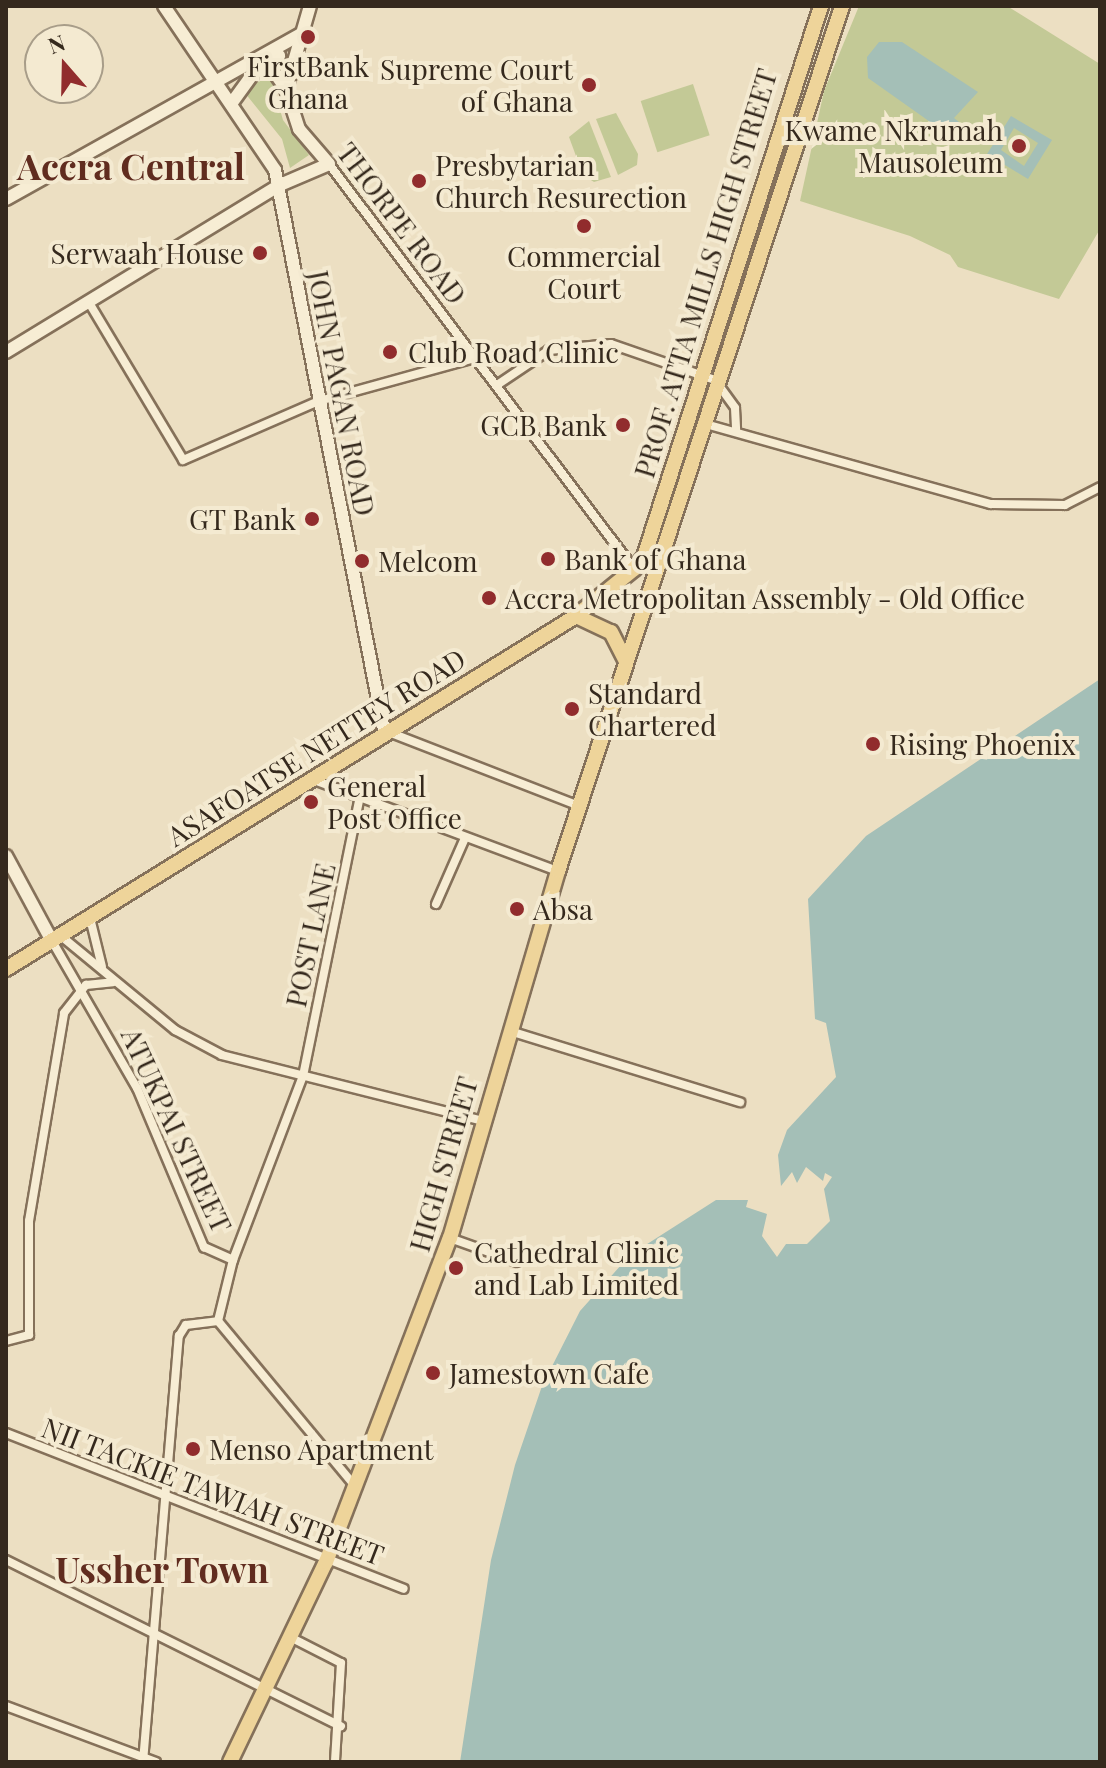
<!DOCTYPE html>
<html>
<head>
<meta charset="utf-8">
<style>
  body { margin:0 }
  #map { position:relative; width:1106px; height:1768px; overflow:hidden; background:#ecdfc2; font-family:"Playfair Display",serif }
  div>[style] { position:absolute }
  .green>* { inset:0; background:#c3c996; transform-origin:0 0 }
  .water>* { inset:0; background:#a4bfb7 }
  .roads { filter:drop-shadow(2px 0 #85715a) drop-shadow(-2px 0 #85715a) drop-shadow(0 2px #85715a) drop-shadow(0 -2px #85715a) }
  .street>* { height:8px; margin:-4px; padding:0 4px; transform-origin:4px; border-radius:4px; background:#f7edd4 }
  .secondary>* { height:12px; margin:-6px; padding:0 6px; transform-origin:6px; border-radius:6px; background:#f7edd4 }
  .primary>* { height:14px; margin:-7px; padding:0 7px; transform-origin:7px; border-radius:7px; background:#eed49a }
  .dots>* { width:22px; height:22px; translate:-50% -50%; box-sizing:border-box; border:4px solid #f4ead1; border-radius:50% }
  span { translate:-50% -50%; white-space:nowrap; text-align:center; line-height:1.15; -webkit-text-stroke:8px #f4ead1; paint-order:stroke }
  .poi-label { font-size:28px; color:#35291d }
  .right { translate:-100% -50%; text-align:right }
  .left { translate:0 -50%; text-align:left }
  .street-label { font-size:28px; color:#35291d }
  .district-label { font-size:36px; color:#602c1f; font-weight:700 }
  .frame { position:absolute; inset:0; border:8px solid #35291d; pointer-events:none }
  .north { position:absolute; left:24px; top:24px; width:80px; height:80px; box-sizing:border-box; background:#f4ead1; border:2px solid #a89d89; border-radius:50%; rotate:340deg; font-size:22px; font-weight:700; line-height:32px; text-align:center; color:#35291d }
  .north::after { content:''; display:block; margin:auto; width:28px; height:36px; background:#912c2d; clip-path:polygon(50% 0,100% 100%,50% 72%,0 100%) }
</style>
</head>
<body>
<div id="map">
  <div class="green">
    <div style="clip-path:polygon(859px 6px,1007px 6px,1100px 64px,1100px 229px,1059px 299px,958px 267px,950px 255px,910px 236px,800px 201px,824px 91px)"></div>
    <div style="clip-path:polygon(269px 72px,283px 120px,309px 155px,290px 168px,282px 139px,245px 93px)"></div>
    <div style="left:693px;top:84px;width:54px;height:55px;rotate:72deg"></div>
    <div style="clip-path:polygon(616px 113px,638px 154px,637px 165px,618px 175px,596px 119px)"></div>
    <div style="clip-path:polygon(589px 121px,611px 177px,594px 182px,583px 175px,569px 137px)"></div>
  </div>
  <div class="water">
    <div style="clip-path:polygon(879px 42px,902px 42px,978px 92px,954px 118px,959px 122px,950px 136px,868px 78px,867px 57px)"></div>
    <div style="clip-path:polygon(evenodd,1011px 116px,1052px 140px,1028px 179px,987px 154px,1011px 116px,1014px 128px,1038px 143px,1024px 166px,1001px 150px,1014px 128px)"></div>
    <div style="clip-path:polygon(1100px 679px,1100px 1762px,460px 1762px,491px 1560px,515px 1465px,542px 1386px,580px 1311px,630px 1255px,716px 1200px,748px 1200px,746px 1207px,767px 1214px,762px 1236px,777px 1257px,786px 1244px,807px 1244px,830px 1221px,824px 1189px,832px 1177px,825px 1173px,823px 1181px,806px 1167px,797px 1183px,792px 1172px,781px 1186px,778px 1155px,787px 1130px,836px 1077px,826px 1023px,815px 1019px,808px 899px,866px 836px)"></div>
  </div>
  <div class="roads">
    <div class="street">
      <div style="left:329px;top:164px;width:507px;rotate:53.02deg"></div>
      <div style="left:88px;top:301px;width:185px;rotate:59.1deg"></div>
      <div style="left:183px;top:460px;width:148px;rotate:-23.5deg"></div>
      <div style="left:319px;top:401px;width:162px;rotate:-15.4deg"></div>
      <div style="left:497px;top:385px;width:63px;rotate:-33.9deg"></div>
      <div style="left:549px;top:350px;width:62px;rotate:-5.5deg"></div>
      <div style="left:611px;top:344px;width:110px;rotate:19.1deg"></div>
      <div style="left:715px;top:380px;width:34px;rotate:54deg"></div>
      <div style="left:735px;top:408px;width:21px;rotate:87deg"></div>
      <div style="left:702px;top:423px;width:300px;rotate:15.7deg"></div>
      <div style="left:991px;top:504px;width:74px;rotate:0.8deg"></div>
      <div style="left:1065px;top:505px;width:39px;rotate:-27deg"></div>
      <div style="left:386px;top:731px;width:207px;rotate:21.2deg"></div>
      <div style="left:314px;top:780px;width:260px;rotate:20.5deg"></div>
      <div style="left:436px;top:904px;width:72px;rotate:-66.3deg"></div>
      <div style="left:90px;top:918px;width:50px;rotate:76.2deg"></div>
      <div style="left:61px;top:936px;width:148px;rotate:39.5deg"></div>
      <div style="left:175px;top:1030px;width:53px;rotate:28deg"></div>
      <div style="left:222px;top:1055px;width:269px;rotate:14.2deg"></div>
      <div style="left:52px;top:941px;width:170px;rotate:60deg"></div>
      <div style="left:137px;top:1088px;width:173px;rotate:67.2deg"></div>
      <div style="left:204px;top:1247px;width:32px;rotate:24deg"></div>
      <div style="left:510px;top:1031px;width:241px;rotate:17.2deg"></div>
      <div style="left:450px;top:1238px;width:71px;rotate:19.7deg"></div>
      <div style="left:218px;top:1321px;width:63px;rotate:-76.2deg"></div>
      <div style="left:233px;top:1260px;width:197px;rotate:-69.2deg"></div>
      <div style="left:303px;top:1076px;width:281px;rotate:-78.5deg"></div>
      <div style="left:218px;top:1321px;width:214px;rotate:50.3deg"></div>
      <div style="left:6px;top:1341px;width:24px;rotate:-15deg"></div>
      <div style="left:29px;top:1335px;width:114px;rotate:-90deg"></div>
      <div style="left:29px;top:1221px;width:211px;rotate:-80.4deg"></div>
      <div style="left:64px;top:1013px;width:36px;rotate:-52deg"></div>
      <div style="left:86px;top:985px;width:27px;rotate:-6deg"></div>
      <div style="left:6px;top:1433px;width:427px;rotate:21.4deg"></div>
      <div style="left:6px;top:1560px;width:374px;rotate:26.4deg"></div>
      <div style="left:292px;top:1638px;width:55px;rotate:27deg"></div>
      <div style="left:341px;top:1663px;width:99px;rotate:93.5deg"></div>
      <div style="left:6px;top:1706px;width:160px;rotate:20.5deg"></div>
      <div style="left:143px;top:1762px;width:428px;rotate:-85.2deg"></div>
      <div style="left:179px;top:1336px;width:13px;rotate:-58deg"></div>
      <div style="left:186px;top:1325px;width:32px;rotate:-7deg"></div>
    </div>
    <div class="secondary">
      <div style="left:164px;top:6px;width:198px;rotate:55.9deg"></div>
      <div style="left:275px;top:170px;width:571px;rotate:78.99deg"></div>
      <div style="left:268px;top:63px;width:32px;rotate:55deg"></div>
      <div style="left:231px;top:104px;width:37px;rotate:-54deg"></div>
      <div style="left:253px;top:74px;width:32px;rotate:-35deg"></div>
      <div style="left:6px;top:199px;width:338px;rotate:-29.2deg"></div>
      <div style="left:6px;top:352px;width:321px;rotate:-31.4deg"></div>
      <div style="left:280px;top:185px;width:53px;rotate:-23.2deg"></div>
      <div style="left:329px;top:164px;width:46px;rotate:-130.6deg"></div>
      <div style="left:299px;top:129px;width:42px;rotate:-108deg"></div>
      <div style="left:286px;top:89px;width:86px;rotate:-73.9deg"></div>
      <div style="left:6px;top:856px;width:97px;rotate:61.6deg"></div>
    </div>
    <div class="primary">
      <div style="left:576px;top:616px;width:38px;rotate:25deg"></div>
      <div style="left:611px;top:632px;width:31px;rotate:63deg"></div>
      <div style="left:6px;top:969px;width:670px;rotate:-31.77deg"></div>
      <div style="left:576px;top:616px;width:75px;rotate:-39deg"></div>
      <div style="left:634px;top:569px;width:16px;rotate:-50deg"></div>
      <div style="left:644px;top:557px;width:579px;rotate:-72.19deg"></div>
      <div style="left:230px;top:1762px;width:222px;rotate:-64.4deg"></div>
      <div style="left:326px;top:1562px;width:347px;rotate:-69.1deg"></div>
      <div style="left:450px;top:1238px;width:383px;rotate:-73.6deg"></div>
      <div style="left:558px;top:871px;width:910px;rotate:-71.82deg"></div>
    </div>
  </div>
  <div class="dots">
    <div style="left:308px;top:37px;background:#912c2d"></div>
    <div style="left:589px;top:85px;background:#912c2d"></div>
    <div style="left:1019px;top:146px;background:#912c2d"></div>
    <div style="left:419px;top:181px;background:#912c2d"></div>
    <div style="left:584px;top:226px;background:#912c2d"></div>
    <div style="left:260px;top:253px;background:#912c2d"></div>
    <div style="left:390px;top:352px;background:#912c2d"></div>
    <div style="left:623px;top:425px;background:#912c2d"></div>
    <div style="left:312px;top:519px;background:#912c2d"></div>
    <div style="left:548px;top:559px;background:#912c2d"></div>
    <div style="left:362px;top:561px;background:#912c2d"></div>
    <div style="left:489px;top:598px;background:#912c2d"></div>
    <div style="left:572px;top:709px;background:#912c2d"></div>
    <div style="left:873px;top:744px;background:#912c2d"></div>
    <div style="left:311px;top:802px;background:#912c2d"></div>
    <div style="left:517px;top:909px;background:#912c2d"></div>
    <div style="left:456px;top:1268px;background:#912c2d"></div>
    <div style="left:433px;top:1373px;background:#912c2d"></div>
    <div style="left:193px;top:1449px;background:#912c2d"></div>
  </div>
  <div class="poi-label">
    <span style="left:308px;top:82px">FirstBank<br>Ghana</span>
    <span class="right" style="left:573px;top:85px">Supreme Court<br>of Ghana</span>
    <span class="right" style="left:1003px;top:146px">Kwame Nkrumah<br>Mausoleum</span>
    <span class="left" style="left:435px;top:181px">Presbytarian<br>Church Resurection</span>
    <span class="right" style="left:244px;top:253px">Serwaah House</span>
    <span style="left:584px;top:272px">Commercial<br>Court</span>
    <span class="left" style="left:408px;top:352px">Club Road Clinic</span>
    <span class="right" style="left:607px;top:425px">GCB Bank</span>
    <span class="right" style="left:296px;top:519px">GT Bank</span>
    <span class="left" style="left:564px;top:559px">Bank of Ghana</span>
    <span class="left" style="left:378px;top:561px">Melcom</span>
    <span class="left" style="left:505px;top:598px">Accra Metropolitan Assembly - Old Office</span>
    <span class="left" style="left:588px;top:709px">Standard<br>Chartered</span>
    <span class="left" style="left:889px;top:744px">Rising Phoenix</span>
    <span class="left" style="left:327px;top:802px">General<br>Post Office</span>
    <span class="left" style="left:533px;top:909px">Absa</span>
    <span class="left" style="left:474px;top:1268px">Cathedral Clinic<br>and Lab Limited</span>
    <span class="left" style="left:449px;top:1373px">Jamestown Cafe</span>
    <span class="left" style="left:209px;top:1449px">Menso Apartment</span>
  </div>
  <div class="street-label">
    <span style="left:402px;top:223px;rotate:53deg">THORPE ROAD</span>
    <span style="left:705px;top:273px;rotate:-73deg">PROF. ATTA MILLS HIGH STREET</span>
    <span style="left:342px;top:393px;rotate:79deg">JOHN PAGAN ROAD</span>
    <span style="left:316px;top:747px;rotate:-32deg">ASAFOATSE NETTEY ROAD</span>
    <span style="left:310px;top:935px;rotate:-78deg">POST LANE</span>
    <span style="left:177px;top:1130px;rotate:65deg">ATUKPAI STREET</span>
    <span style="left:443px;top:1164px;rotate:-74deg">HIGH STREET</span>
    <span style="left:213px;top:1491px;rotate:21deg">NII TACKIE TAWIAH STREET</span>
  </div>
  <div class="district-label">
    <span style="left:131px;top:166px">Accra Central</span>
    <span style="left:162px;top:1569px">Ussher Town</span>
  </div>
  <div class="frame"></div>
  <div class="north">N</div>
</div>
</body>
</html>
